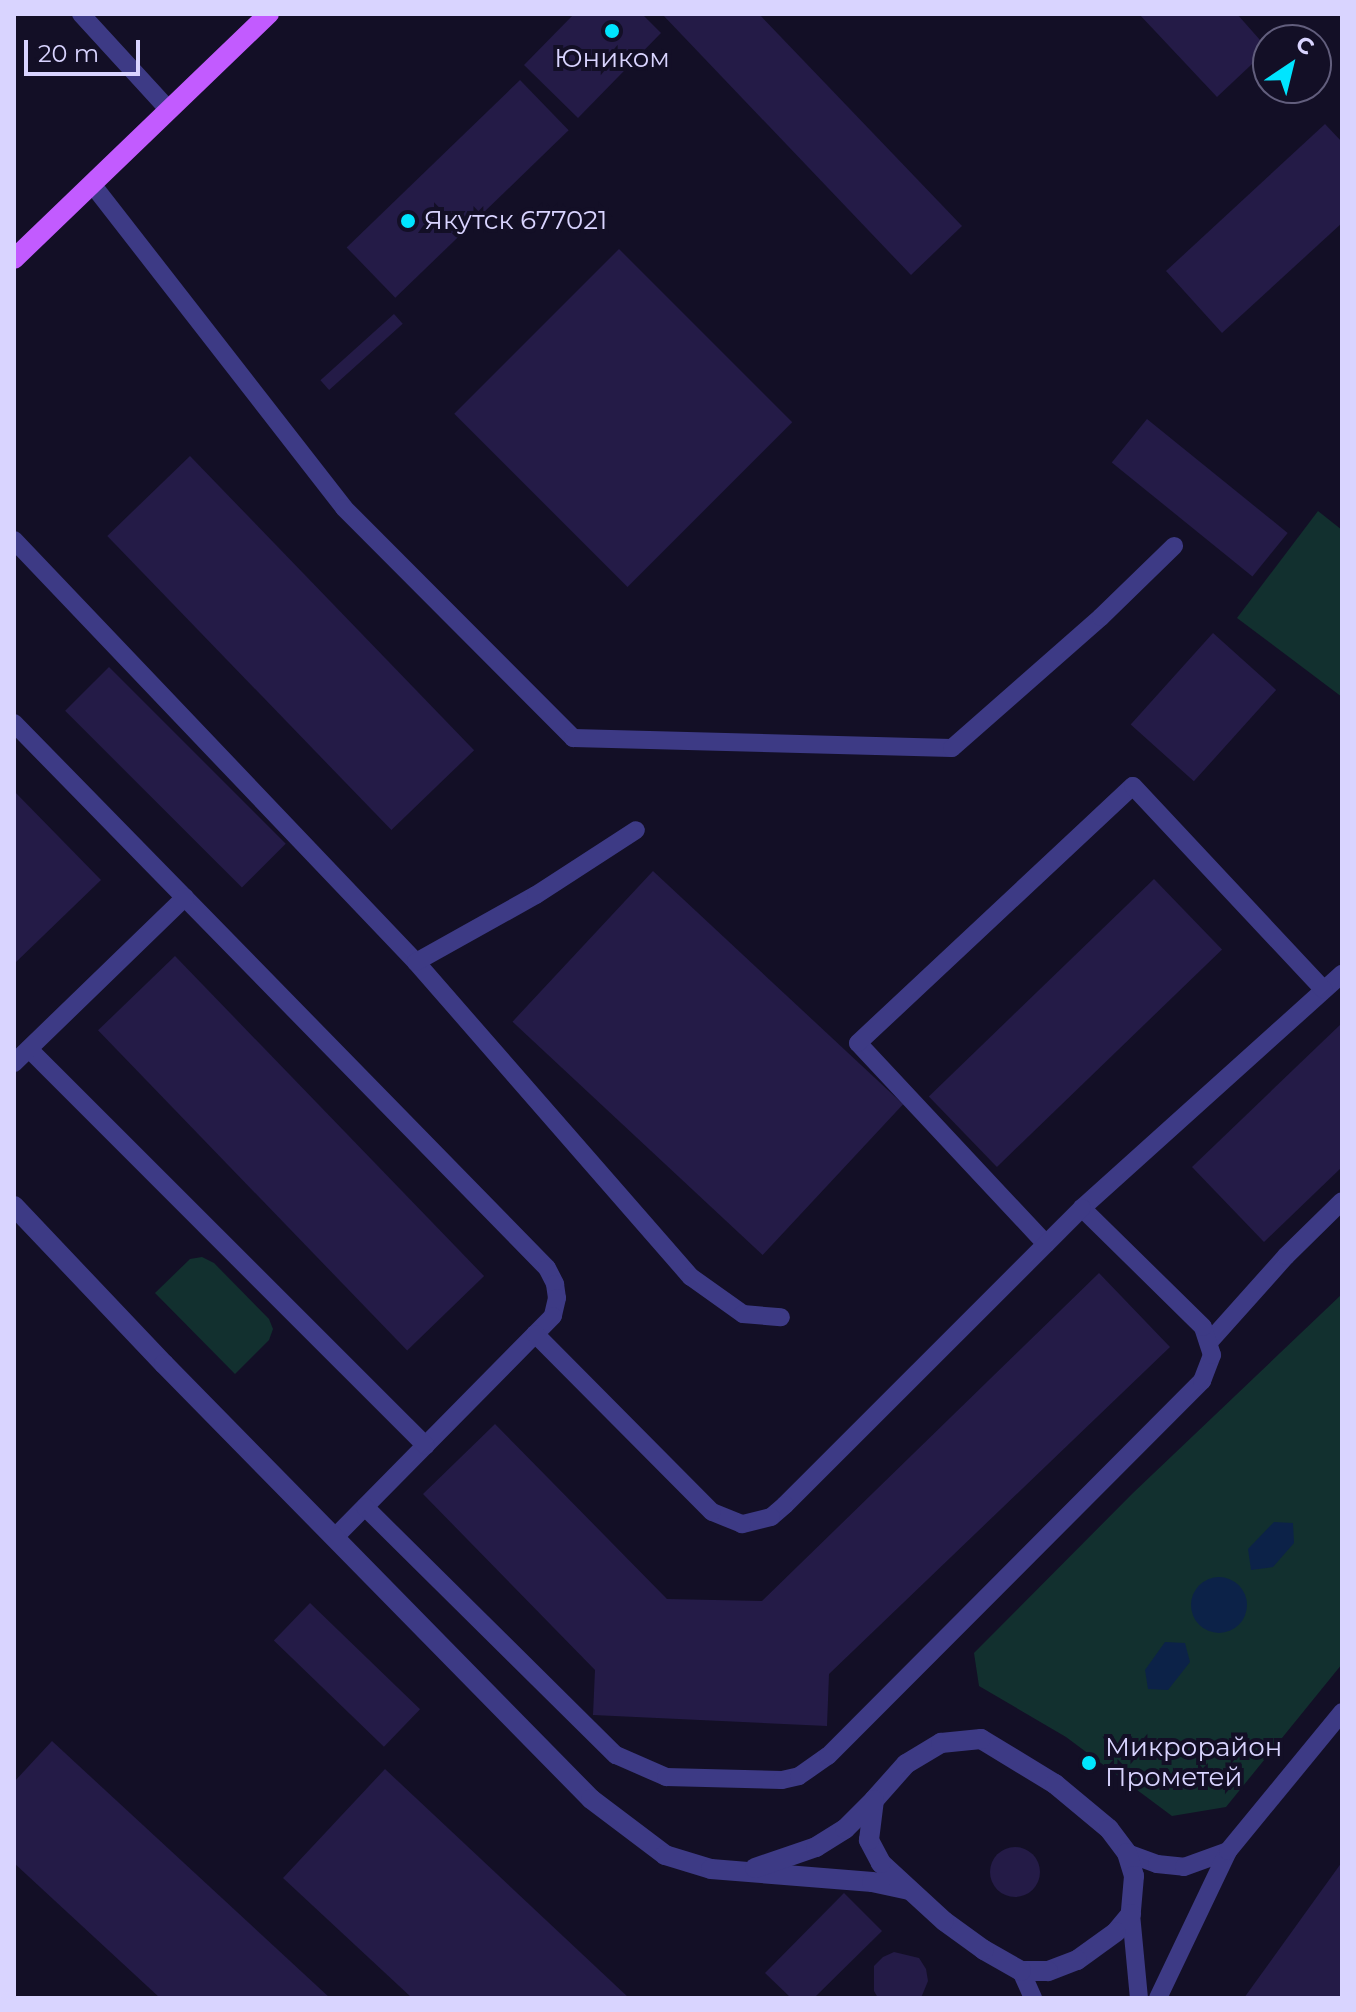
<!DOCTYPE html>
<html>
<head>
<meta charset="utf-8">
<style>
  body { margin:0 }
  #map { position:relative; width:1356px; height:2012px; overflow:hidden; background:#130f26; font-family:Montserrat,sans-serif }
  div>[style] { position:absolute }
  .green>* { inset:0; background:#12302f }
  .water>* { inset:0; background:#0c2248 }
  .round { border-radius:50% }
  .building>* { inset:0; background:#241b47; transform-origin:0 0 }
  .lane>* { height:18px; margin:-9px; padding:0 9px; transform-origin:9px; border-radius:9px; background:#3d3a85 }
  .street>* { height:20px; margin:-10px; padding:0 10px; transform-origin:10px; border-radius:10px; background:#3d3a85 }
  .primary>* { height:20px; margin:-10px; padding:0 10px; transform-origin:10px; border-radius:10px; background:#c25bff }
  .dots>* { width:22px; height:22px; translate:-50% -50%; box-sizing:border-box; border:4px solid #130f26; border-radius:50% }
  span { translate:-50% -50%; white-space:nowrap; text-align:center; line-height:1.15; -webkit-text-stroke:8px #130f26; paint-order:stroke }
  .poi-label { font-size:26px; color:#d9d4ff }
  .left { translate:0 -50%; text-align:left }
  .frame { position:absolute; inset:0; border:16px solid #d9d4ff; pointer-events:none }
  .north { position:absolute; left:1252px; top:24px; width:80px; height:80px; box-sizing:border-box; background:#130f26; border:2px solid #625e7d; border-radius:50%; rotate:35deg; font-size:22px; font-weight:700; line-height:32px; text-align:center; color:#d9d4ff }
  .north::after { content:''; display:block; margin:auto; width:28px; height:36px; background:#00e5ff; clip-path:polygon(50% 0,100% 100%,50% 72%,0 100%) }
  .scale { position:absolute; left:24px; top:40px; width:116px; height:36px; box-sizing:border-box; border:4px solid #d9d4ff; border-top:0; padding-left:10px; font-size:24px; line-height:28px; white-space:nowrap; color:#d9d4ff; -webkit-text-stroke:6px #130f26; paint-order:stroke }
</style>
</head>
<body>
<div id="map">
  <div class="green">
    <div style="clip-path:polygon(1318px 511px,1342px 530px,1342px 697px,1237px 618px)"></div>
    <div style="clip-path:polygon(202px 1257px,214px 1263px,269px 1319px,273px 1329px,269px 1340px,235px 1374px,155px 1293px,190px 1259px)"></div>
    <div style="clip-path:polygon(1342px 1294px,1342px 1664px,1226px 1807px,1172px 1816px,1066px 1737px,979px 1686px,974px 1653px,1133px 1493px)"></div>
  </div>
  <div class="water">
    <div style="clip-path:polygon(1274px 1522px,1293px 1523px,1294px 1543px,1273px 1567px,1251px 1570px,1248px 1549px)"></div>
    <div class="round" style="left:1191px;top:1577px;width:56px;height:56px"></div>
    <div style="clip-path:polygon(1165px 1642px,1185px 1643px,1190px 1662px,1168px 1690px,1148px 1689px,1145px 1670px)"></div>
  </div>
  <div class="building">
    <div style="clip-path:polygon(574px 14px,642px 14px,661px 33px,578px 118px,524px 65px)"></div>
    <div style="clip-path:polygon(662px 14px,759px 14px,962px 226px,911px 275px)"></div>
    <div style="clip-path:polygon(1139px 14px,1237px 14px,1268px 49px,1217px 97px)"></div>
    <div style="left:520px;top:80px;width:70px;height:241px;rotate:46deg"></div>
    <div style="clip-path:polygon(1325px 124px,1342px 142px,1342px 223px,1222px 333px,1166px 271px)"></div>
    <div style="left:619px;top:249px;width:245px;height:233px;rotate:45deg"></div>
    <div style="left:394px;top:314px;width:13px;height:99px;rotate:48deg"></div>
    <div style="left:1147px;top:419px;width:181px;height:56px;rotate:39deg"></div>
    <div style="left:190px;top:456px;width:409px;height:115px;rotate:46deg"></div>
    <div style="left:1213px;top:633px;width:85px;height:123px;rotate:42deg"></div>
    <div style="left:109px;top:667px;width:250px;height:62px;rotate:45deg"></div>
    <div style="clip-path:polygon(14px 791px,101px 880px,14px 964px)"></div>
    <div style="left:653px;top:871px;width:342px;height:206px;rotate:43deg"></div>
    <div style="left:1154px;top:879px;width:98px;height:313px;rotate:46deg"></div>
    <div style="left:175px;top:956px;width:445px;height:107px;rotate:46deg"></div>
    <div style="clip-path:polygon(1342px 1023px,1342px 1167px,1264px 1242px,1192px 1167px)"></div>
    <div style="clip-path:polygon(1099px 1273px,1170px 1347px,829px 1674px,827px 1726px,593px 1715px,595px 1670px,423px 1494px,495px 1424px,667px 1599px,762px 1601px)"></div>
    <div style="left:310px;top:1603px;width:153px;height:52px;rotate:44deg"></div>
    <div style="clip-path:polygon(52px 1741px,330px 1998px,160px 1998px,14px 1863px,14px 1782px)"></div>
    <div style="clip-path:polygon(385px 1769px,629px 1998px,412px 1998px,283px 1878px)"></div>
    <div class="round" style="left:990px;top:1847px;width:50px;height:50px"></div>
    <div style="clip-path:polygon(1342px 1862px,1342px 1998px,1244px 1998px)"></div>
    <div style="clip-path:polygon(844px 1893px,882px 1931px,814px 1998px,791px 1998px,765px 1973px)"></div>
    <div style="clip-path:polygon(894px 1952px,919px 1958px,926px 1969px,928px 1981px,921px 1998px,878px 1998px,874px 1991px,874px 1966px,883px 1957px)"></div>
  </div>
  <div class="lane">
    <div style="left:81px;top:14px;width:130px;rotate:47.5deg"></div>
    <div style="left:92px;top:184px;width:410px;rotate:52.1deg"></div>
    <div style="left:344px;top:508px;width:325px;rotate:45.1deg"></div>
    <div style="left:573px;top:738px;width:379px;rotate:1.5deg"></div>
    <div style="left:952px;top:748px;width:198px;rotate:-41.3deg"></div>
    <div style="left:1101px;top:617px;width:102px;rotate:-44.2deg"></div>
    <div style="left:14px;top:540px;width:583px;rotate:46.39deg"></div>
    <div style="left:416px;top:962px;width:418px;rotate:48.9deg"></div>
    <div style="left:691px;top:1277px;width:64px;rotate:35.4deg"></div>
    <div style="left:743px;top:1314px;width:38px;rotate:5deg"></div>
    <div style="left:14px;top:723px;width:762px;rotate:45.64deg"></div>
    <div style="left:547px;top:1268px;width:18px;rotate:63deg"></div>
    <div style="left:555px;top:1284px;width:14px;rotate:82deg"></div>
    <div style="left:557px;top:1298px;width:18px;rotate:103deg"></div>
    <div style="left:553px;top:1316px;width:309px;rotate:134.6deg"></div>
    <div style="left:416px;top:962px;width:137px;rotate:-29.2deg"></div>
    <div style="left:536px;top:895px;width:119px;rotate:-33deg"></div>
    <div style="left:29px;top:1049px;width:561px;rotate:45deg"></div>
    <div style="left:14px;top:1063px;width:238px;rotate:-44.1deg"></div>
    <div style="left:1082px;top:1208px;width:350px;rotate:-42deg"></div>
    <div style="left:1046px;top:1244px;width:275px;rotate:-133.1deg"></div>
    <div style="left:858px;top:1043px;width:376px;rotate:-43.1deg"></div>
    <div style="left:1133px;top:786px;width:279px;rotate:46.9deg"></div>
    <div style="left:1210px;top:1341px;width:114px;rotate:-48.2deg"></div>
    <div style="left:1286px;top:1256px;width:78px;rotate:-44.5deg"></div>
    <div style="left:365px;top:1507px;width:353px;rotate:44.7deg"></div>
    <div style="left:616px;top:1755px;width:55px;rotate:23.7deg"></div>
    <div style="left:666px;top:1777px;width:116px;rotate:1.5deg"></div>
    <div style="left:782px;top:1780px;width:17px;rotate:-13deg"></div>
    <div style="left:799px;top:1776px;width:35px;rotate:-35deg"></div>
    <div style="left:828px;top:1756px;width:530px;rotate:-45.08deg"></div>
    <div style="left:1202px;top:1381px;width:28px;rotate:-69deg"></div>
    <div style="left:1212px;top:1355px;width:29px;rotate:-108deg"></div>
    <div style="left:1203px;top:1327px;width:170px;rotate:-135.5deg"></div>
    <div style="left:1082px;top:1208px;width:420px;rotate:135deg"></div>
    <div style="left:785px;top:1505px;width:18px;rotate:139deg"></div>
    <div style="left:771px;top:1517px;width:30px;rotate:166deg"></div>
    <div style="left:742px;top:1524px;width:32px;rotate:-158deg"></div>
    <div style="left:712px;top:1512px;width:251px;rotate:-134.8deg"></div>
    <div style="left:1127px;top:1853px;width:32px;rotate:20deg"></div>
    <div style="left:1157px;top:1864px;width:27px;rotate:6deg"></div>
    <div style="left:1184px;top:1867px;width:47px;rotate:-20deg"></div>
    <div style="left:1131px;top:1914px;width:84px;rotate:84.6deg"></div>
    <div style="left:1021px;top:1971px;width:30px;rotate:66deg"></div>
    <div style="left:1158px;top:1998px;width:163px;rotate:-64.5deg"></div>
    <div style="left:1228px;top:1851px;width:180px;rotate:-50.6deg"></div>
  </div>
  <div class="street">
    <div style="left:14px;top:1206px;width:218px;rotate:46.5deg"></div>
    <div style="left:164px;top:1364px;width:610px;rotate:45.53deg"></div>
    <div style="left:591px;top:1799px;width:93px;rotate:37.1deg"></div>
    <div style="left:665px;top:1855px;width:48px;rotate:16.9deg"></div>
    <div style="left:711px;top:1869px;width:162px;rotate:4.6deg"></div>
    <div style="left:872px;top:1882px;width:38px;rotate:12deg"></div>
    <div style="left:981px;top:1739px;width:87px;rotate:31.3deg"></div>
    <div style="left:1055px;top:1784px;width:70px;rotate:39.8deg"></div>
    <div style="left:1109px;top:1829px;width:30px;rotate:53deg"></div>
    <div style="left:1127px;top:1853px;width:24px;rotate:73deg"></div>
    <div style="left:1134px;top:1876px;width:38px;rotate:95deg"></div>
    <div style="left:1131px;top:1914px;width:23px;rotate:130deg"></div>
    <div style="left:1116px;top:1932px;width:48px;rotate:144.3deg"></div>
    <div style="left:1077px;top:1960px;width:31px;rotate:159deg"></div>
    <div style="left:1048px;top:1971px;width:27px;rotate:180deg"></div>
    <div style="left:1021px;top:1971px;width:43px;rotate:-150.4deg"></div>
    <div style="left:984px;top:1950px;width:49px;rotate:-144.1deg"></div>
    <div style="left:944px;top:1921px;width:86px;rotate:-137.4deg"></div>
    <div style="left:881px;top:1863px;width:26px;rotate:-118deg"></div>
    <div style="left:869px;top:1840px;width:40px;rotate:-82.9deg"></div>
    <div style="left:874px;top:1800px;width:48px;rotate:-48.4deg"></div>
    <div style="left:906px;top:1764px;width:41px;rotate:-31deg"></div>
    <div style="left:941px;top:1743px;width:40px;rotate:-5.7deg"></div>
    <div style="left:755px;top:1868px;width:65px;rotate:-19deg"></div>
    <div style="left:816px;top:1847px;width:34px;rotate:-32deg"></div>
    <div style="left:845px;top:1829px;width:41px;rotate:-45deg"></div>
  </div>
  <div class="primary">
    <div style="left:14px;top:259px;width:354px;rotate:-43.9deg"></div>
  </div>
  <div class="dots">
    <div style="left:612px;top:31px;background:#00e5ff"></div>
    <div style="left:408px;top:221px;background:#00e5ff"></div>
    <div style="left:1089px;top:1763px;background:#00e5ff"></div>
  </div>
  <div class="poi-label">
    <span style="left:612px;top:59px">Юником</span>
    <span class="left" style="left:424px;top:221px">Якутск 677021</span>
    <span class="left" style="left:1105px;top:1763px">Микрорайон<br>Прометей</span>
  </div>
  <div class="frame"></div>
  <div class="north">С</div>
  <div class="scale">20 m</div>
</div>
</body>
</html>
